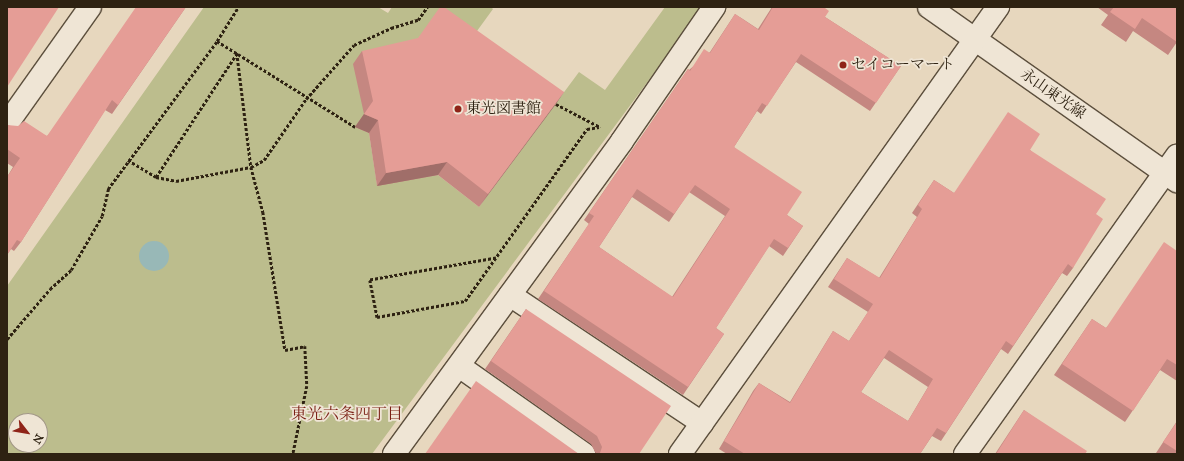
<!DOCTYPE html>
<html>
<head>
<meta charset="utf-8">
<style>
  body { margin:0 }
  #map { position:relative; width:1184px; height:461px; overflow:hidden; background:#e7d7be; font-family:"IM FELL Great Primer","Noto Serif JP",serif }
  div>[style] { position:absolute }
  .green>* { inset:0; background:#bcbd8d }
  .water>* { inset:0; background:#98b8b7 }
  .round { border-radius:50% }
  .path>* { height:2.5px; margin-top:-1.25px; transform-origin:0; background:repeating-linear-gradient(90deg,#2e2212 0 3px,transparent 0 5px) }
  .roads { filter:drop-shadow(1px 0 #5c4f3d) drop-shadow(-1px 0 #5c4f3d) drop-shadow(0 1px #5c4f3d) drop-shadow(0 -1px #5c4f3d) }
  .minor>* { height:22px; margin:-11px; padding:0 11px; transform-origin:11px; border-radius:11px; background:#efe5d5 }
  .wall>* { inset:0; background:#c58781 }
  .shaded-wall>* { inset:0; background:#a06e69 }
  .building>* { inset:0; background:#e59d96 }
  .dots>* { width:11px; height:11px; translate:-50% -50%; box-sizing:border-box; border:2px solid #efe5d5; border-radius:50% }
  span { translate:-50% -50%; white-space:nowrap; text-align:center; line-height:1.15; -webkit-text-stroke:3.5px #efe5d5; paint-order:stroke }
  .poi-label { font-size:15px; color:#2e2212 }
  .left { translate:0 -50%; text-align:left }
  .street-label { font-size:15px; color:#2e2212 }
  .neighbourhood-label { font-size:16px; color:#7a1f14 }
  .frame { position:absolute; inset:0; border:8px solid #2e2212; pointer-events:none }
  .north { position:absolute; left:8px; top:413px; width:40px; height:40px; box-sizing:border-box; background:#efe5d5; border:1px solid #a29787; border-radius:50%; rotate:121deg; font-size:11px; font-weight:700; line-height:16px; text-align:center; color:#2e2212 }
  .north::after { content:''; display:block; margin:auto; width:14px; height:18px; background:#8f2418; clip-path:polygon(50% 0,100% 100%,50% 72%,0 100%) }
</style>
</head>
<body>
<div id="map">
  <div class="green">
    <div style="clip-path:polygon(evenodd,204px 7px,378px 7px,388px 13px,392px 7px,491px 7px,493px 9px,469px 42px,409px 51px,356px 127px,369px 133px,377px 185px,438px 175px,479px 207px,579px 72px,605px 90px,665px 7px,703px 7px,372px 454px,7px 454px,7px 286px,204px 7px,16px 421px,40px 421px,40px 445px,16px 445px,16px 421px)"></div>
  </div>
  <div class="water">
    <div class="round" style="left:139px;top:241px;width:30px;height:30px"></div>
  </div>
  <div class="path">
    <div style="left:217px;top:41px;width:163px;rotate:31.9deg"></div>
    <div style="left:556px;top:104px;width:50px;rotate:27.6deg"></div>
    <div style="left:128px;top:160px;width:33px;rotate:31deg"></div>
    <div style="left:156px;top:177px;width:20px;rotate:11deg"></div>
    <div style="left:176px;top:181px;width:76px;rotate:-10.6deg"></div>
    <div style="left:251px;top:167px;width:15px;rotate:-28deg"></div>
    <div style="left:264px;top:160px;width:74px;rotate:-55.5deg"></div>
    <div style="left:306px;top:99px;width:72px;rotate:-48.4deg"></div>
    <div style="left:354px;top:45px;width:41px;rotate:-24.7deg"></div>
    <div style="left:391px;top:28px;width:28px;rotate:-17deg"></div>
    <div style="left:418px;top:20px;width:16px;rotate:-55deg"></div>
    <div style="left:156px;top:177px;width:148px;rotate:-56.8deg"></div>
    <div style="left:237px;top:53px;width:115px;rotate:83deg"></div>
    <div style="left:251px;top:167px;width:47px;rotate:75.1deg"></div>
    <div style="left:263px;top:212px;width:140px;rotate:80.9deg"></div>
    <div style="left:285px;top:350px;width:20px;rotate:-11deg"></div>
    <div style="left:305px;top:346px;width:40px;rotate:87.1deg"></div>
    <div style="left:307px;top:386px;width:69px;rotate:101.6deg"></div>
    <div style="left:496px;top:258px;width:128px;rotate:170.1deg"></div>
    <div style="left:370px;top:280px;width:38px;rotate:79deg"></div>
    <div style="left:377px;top:317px;width:89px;rotate:-10.3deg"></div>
    <div style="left:465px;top:301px;width:211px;rotate:-54.7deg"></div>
    <div style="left:587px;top:129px;width:12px;rotate:-9deg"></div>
    <div style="left:7px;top:339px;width:66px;rotate:-49.3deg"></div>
    <div style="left:50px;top:289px;width:28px;rotate:-42deg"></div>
    <div style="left:71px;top:270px;width:62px;rotate:-60.1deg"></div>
    <div style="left:102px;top:216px;width:28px;rotate:-77deg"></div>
    <div style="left:108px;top:189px;width:184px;rotate:-53.6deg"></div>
    <div style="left:217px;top:41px;width:40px;rotate:-58deg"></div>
  </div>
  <div class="roads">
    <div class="minor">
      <div style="left:929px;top:7px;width:303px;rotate:35.1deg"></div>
      <div style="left:7px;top:124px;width:143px;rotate:-54.6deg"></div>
      <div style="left:510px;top:295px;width:231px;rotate:33.7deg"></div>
      <div style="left:459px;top:366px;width:153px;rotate:35.1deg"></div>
      <div style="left:394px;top:454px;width:387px;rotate:-53.9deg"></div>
      <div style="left:622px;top:141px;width:163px;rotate:-55.5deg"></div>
      <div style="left:680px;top:454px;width:549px;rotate:-54.57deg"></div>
      <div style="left:965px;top:454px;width:366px;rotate:-54.6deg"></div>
    </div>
  </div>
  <div class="wall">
    <div style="clip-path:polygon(186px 7px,112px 114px,105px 110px,21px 242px,14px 251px,11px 249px,7px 255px,7px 177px,13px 167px,7px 163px,7px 125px,47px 136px)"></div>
    <div style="clip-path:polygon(evenodd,772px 7px,826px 7px,825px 8px,825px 17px,901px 66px,870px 111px,796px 62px,761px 114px,757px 111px,734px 147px,787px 215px,803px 226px,783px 256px,769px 246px,716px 328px,724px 334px,683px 395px,538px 299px,589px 224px,584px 220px,688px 69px,689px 70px,710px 52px,735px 14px,758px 29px,772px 7px,689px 192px,725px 216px,672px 297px,599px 247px,632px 197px,669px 222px,689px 192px)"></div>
    <div style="clip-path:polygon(1097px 7px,1177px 7px,1177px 42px,1168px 55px,1133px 31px,1126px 42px,1101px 25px,1108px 15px)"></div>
    <div style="clip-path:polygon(362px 51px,564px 92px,479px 207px,438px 175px,377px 186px,369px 133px,355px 127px,364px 114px,353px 64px)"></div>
    <div style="clip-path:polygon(evenodd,1030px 150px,1096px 214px,1073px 268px,1067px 276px,1062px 273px,1008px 354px,1001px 349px,941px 441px,932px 436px,920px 454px,727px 454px,719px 449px,753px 391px,759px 383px,790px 402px,828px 339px,833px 331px,849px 341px,868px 312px,828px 287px,847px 258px,879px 278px,917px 217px,912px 213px,934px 180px,954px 193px,1030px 150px,884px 358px,928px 387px,908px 421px,861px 392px,884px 358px)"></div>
    <div style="clip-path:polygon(1177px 251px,1177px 381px,1160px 370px,1125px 422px,1054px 375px,1092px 319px,1106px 328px)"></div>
    <div style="clip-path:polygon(526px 309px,639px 454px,596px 454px,591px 444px,485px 369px)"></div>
    <div style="clip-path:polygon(1024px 410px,1085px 454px,995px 454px)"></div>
    <div style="clip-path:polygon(1177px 421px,1177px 454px,1158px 454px,1156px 453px)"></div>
  </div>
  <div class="shaded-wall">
    <div style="clip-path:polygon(564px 92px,556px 104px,479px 207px,488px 194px)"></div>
    <div style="clip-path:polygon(364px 114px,378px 120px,369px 133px,355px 127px)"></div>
    <div style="clip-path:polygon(447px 162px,438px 175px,377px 186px,386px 173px)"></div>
  </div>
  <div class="building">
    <div style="clip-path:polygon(7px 7px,59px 7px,7px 87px)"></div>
    <div style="clip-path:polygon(136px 7px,186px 7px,118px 105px,112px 100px,21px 242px,17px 240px,7px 255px,7px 177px,20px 158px,7px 149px,7px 125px,18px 126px,24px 121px,47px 136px)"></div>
    <div style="clip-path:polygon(440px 7px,444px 7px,564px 92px,488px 194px,447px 162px,386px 173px,378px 120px,364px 114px,373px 101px,362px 51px,418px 38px)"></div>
    <div style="clip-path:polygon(evenodd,773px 7px,826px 7px,825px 8px,829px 11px,825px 17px,901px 66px,876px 103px,801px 54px,767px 106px,762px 103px,734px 147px,802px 192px,787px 215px,803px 226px,788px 248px,774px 239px,716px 328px,724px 334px,688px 387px,544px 291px,594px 216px,589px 213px,688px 69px,690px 71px,704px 49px,710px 53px,735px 14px,759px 30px,773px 7px,695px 185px,730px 209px,673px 297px,599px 247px,637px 189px,674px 214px,695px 185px)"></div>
    <div style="clip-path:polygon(1114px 7px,1177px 7px,1177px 42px,1142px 18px,1135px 29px,1110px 12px)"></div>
    <div style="clip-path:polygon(evenodd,1008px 112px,1040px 134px,1030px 150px,1106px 199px,1096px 214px,1103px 219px,1073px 268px,1068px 264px,1013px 346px,1006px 341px,946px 433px,937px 428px,920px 454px,745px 454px,724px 441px,759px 383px,790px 403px,833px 331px,849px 341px,873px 304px,834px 279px,847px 258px,880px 278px,922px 209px,918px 205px,934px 180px,954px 193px,1008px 112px,889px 350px,933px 379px,908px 421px,861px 392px,889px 350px)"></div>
    <div style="clip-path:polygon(1164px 242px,1177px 251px,1177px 365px,1167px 359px,1133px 411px,1062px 364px,1092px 319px,1106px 328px)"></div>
    <div style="clip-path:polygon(526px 309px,671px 406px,639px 454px,598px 454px,600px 453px,602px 447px,597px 436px,491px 361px)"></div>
    <div style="clip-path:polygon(476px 381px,579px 454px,425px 454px)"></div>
    <div style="clip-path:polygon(1024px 410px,1087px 451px,1085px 454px,996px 454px)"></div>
    <div style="clip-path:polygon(1177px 422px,1177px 451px,1163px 442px)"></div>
  </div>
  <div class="dots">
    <div style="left:843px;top:65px;background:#8f2418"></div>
    <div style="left:458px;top:109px;background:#8f2418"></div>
  </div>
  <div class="poi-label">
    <span class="left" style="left:851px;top:65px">セイコーマート</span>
    <span class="left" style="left:466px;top:109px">東光図書館</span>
  </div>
  <div class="street-label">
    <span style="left:1053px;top:94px;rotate:35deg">永山東光線</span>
  </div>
  <div class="neighbourhood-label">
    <span style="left:347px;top:414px">東光六条四丁目</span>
  </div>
  <div class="frame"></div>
  <div class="north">N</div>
</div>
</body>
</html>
